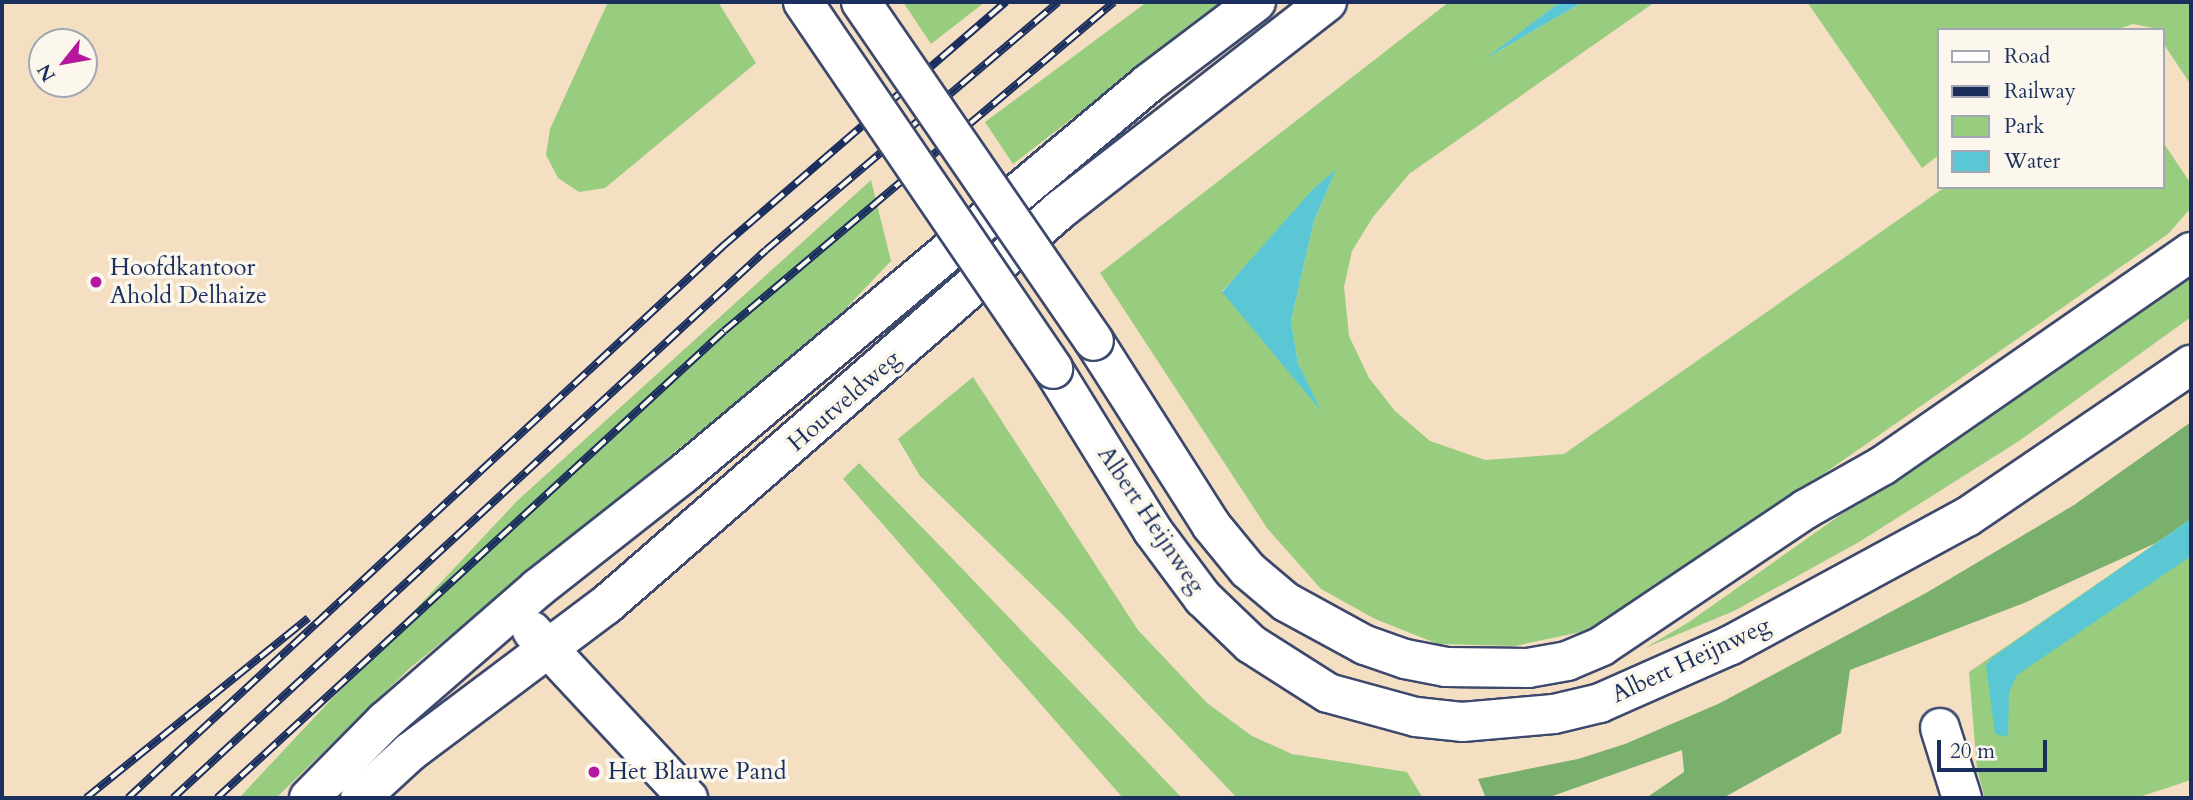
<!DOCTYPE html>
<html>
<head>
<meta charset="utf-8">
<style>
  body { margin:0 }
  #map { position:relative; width:2193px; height:800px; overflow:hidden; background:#f4dfc3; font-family:Cardo,serif }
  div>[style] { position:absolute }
  .green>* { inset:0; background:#98cd7f }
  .forest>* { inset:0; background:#7ab06e }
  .water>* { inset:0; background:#5bc7d5 }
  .roads { filter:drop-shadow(2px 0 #3c496d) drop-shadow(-2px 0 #3c496d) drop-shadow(0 2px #3c496d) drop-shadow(0 -2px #3c496d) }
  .minor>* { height:38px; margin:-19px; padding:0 19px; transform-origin:19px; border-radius:19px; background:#fff }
  .major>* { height:38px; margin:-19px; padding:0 19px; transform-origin:19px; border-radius:19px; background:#fff }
  .rail>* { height:8px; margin-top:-4px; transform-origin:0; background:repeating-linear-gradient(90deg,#fbf7ec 0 16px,#1b2f5e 0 32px); box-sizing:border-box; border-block:2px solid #1b2f5e }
  .bridges { filter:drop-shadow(2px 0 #3c496d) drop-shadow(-2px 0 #3c496d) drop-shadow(0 2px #3c496d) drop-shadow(0 -2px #3c496d) }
  .major-bridge>* { height:38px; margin:-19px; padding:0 19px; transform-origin:19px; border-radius:19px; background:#fff }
  .dots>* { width:19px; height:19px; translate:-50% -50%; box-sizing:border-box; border:4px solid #fbf7ec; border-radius:50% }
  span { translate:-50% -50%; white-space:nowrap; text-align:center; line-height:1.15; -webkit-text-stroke:7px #fbf7ec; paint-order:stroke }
  .poi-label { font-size:24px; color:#1b2f5e }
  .left { translate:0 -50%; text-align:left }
  .street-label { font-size:24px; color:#1b2f5e }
  .frame { position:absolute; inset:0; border:4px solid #1b2f5e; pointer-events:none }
  .legend { position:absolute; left:1937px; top:28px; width:228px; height:161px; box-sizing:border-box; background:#fbf7ec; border:2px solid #a1a7b3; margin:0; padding:9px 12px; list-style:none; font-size:21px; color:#1b2f5e }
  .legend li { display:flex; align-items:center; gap:14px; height:35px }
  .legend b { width:35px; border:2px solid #a1a7b3 }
  .north { position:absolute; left:28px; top:28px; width:70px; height:70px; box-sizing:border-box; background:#fbf7ec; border:2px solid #a1a7b3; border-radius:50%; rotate:239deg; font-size:19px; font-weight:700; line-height:28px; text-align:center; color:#1b2f5e }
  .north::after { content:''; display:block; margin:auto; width:24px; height:32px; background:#b5179e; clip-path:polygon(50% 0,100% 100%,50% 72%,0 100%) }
  .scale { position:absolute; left:1937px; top:740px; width:110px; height:32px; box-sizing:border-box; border:4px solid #1b2f5e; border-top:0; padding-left:9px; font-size:21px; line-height:24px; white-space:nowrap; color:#1b2f5e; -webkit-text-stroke:5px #fbf7ec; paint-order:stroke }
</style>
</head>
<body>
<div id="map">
  <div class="green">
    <div style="clip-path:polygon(608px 2px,718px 2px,756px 63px,605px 188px,579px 192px,558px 178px,546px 155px,550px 129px)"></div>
    <div style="clip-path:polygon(903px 2px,985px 2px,931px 44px)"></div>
    <div style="clip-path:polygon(1147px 2px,1223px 2px,1013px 164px,985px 122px)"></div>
    <div style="clip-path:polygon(evenodd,1449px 2px,1560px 2px,1492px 55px,1583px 2px,1655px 2px,1409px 174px,1373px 217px,1352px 251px,1344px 287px,1349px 336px,1369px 378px,1395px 411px,1430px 441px,1485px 460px,1564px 454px,1945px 187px,2163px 187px,2163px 142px,2191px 184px,2190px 209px,2168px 234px,1645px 598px,1590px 630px,1515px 646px,1438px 644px,1375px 619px,1321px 589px,1267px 528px,1100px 273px,1449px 2px,1335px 172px,1314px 221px,1291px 321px,1298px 363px,1318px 407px,1222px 291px,1335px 172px)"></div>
    <div style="clip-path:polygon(1807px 2px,2191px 2px,2191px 85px,2163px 43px,2163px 30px,2133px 24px,2115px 30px,1939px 30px,1939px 155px,1922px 168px)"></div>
    <div style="clip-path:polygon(871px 180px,891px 261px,829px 326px,410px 668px,276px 798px,239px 798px,517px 501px)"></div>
    <div style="clip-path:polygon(2191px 267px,2191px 317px,2019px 441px,1859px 542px,1734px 611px,1645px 648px,1689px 622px)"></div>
    <div style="clip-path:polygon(973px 377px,1138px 630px,1207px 703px,1252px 736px,1292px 754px,1407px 772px,1423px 798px,1237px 798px,1065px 617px,920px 476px,898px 439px)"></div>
    <div style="clip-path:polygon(859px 463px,948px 554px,1182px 798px,1123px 798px,843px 479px)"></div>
    <div style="clip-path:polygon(2191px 519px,2191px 780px,2136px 798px,1985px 798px,1977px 769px,1969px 672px)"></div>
  </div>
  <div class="forest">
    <div style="clip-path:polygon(2191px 422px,2191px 519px,2156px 543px,2024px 603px,1850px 670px,1841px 733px,1723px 798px,1646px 798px,1684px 772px,1682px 750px,1547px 798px,1486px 798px,1478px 779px,1578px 759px,1625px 744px,1718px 704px,1926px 593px,2074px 505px)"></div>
  </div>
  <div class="water">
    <div style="clip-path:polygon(1560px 2px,1583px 2px,1485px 59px)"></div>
    <div style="clip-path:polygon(1336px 170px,1314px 221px,1291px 321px,1298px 363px,1321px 411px,1222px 292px,1313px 189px)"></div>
    <div style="clip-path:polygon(2191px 519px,2191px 556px,2017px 675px,2009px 693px,2008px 737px,1995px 734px,1986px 665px,1993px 657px)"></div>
  </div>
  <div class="roads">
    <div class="minor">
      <div style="left:532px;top:631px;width:229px;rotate:47deg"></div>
      <div style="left:1940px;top:728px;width:73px;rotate:72.6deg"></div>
      <div style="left:309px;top:798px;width:108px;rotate:-45.4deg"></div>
      <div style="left:385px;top:721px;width:203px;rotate:-41deg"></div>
      <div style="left:538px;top:588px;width:184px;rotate:-38.2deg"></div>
      <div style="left:683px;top:474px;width:608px;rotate:-40deg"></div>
      <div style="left:1149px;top:83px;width:134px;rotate:-37.1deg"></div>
      <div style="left:360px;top:798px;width:68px;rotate:-42.6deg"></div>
      <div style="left:410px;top:752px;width:245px;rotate:-36.9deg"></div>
      <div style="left:606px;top:605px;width:603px;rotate:-41.03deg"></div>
      <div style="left:1061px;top:209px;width:337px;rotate:-37.9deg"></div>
    </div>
    <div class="major">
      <div style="left:1094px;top:341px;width:218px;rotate:57.5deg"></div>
      <div style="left:1211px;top:525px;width:58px;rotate:50.6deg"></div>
      <div style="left:1248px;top:570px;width:50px;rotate:40.1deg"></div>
      <div style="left:1286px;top:602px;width:90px;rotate:28.6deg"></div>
      <div style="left:1365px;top:645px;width:42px;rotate:19.3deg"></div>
      <div style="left:1405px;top:659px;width:42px;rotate:11deg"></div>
      <div style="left:1446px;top:667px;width:82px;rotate:0.7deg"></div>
      <div style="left:1528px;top:668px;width:40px;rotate:-10deg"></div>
      <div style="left:1567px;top:661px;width:38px;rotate:-23deg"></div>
      <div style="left:1602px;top:646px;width:246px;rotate:-33.9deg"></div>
      <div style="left:1806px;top:509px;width:87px;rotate:-29.5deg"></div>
      <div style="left:1882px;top:466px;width:376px;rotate:-34.7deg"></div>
      <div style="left:1053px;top:369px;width:190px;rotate:58.3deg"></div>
      <div style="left:1153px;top:531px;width:84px;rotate:53.3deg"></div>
      <div style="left:1203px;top:598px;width:66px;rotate:43.8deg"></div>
      <div style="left:1251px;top:644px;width:91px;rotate:32.5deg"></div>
      <div style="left:1328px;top:693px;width:91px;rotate:15.3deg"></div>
      <div style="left:1416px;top:717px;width:46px;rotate:6.2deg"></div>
      <div style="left:1462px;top:722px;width:92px;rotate:-5deg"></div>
      <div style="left:1554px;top:714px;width:47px;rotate:-13.4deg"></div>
      <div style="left:1600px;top:703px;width:143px;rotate:-23.9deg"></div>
      <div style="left:1731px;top:645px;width:268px;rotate:-28.5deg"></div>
      <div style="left:1967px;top:517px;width:271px;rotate:-34.2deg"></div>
    </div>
  </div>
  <div class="rail">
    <div style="left:86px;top:798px;width:286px;rotate:-39deg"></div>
    <div style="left:128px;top:798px;width:812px;rotate:-42.85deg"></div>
    <div style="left:723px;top:246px;width:374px;rotate:-40.8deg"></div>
    <div style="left:173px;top:798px;width:807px;rotate:-42.74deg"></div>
    <div style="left:766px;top:250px;width:383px;rotate:-40.3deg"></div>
    <div style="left:217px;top:798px;width:689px;rotate:-42.65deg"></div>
    <div style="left:724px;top:331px;width:510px;rotate:-40.15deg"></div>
  </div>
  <div class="bridges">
    <div class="major-bridge">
      <div style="left:803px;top:2px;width:444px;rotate:55.7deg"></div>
      <div style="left:861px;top:2px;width:411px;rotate:55.5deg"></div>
    </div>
  </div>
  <div class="dots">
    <div style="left:96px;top:282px;background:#b5179e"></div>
    <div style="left:594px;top:772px;background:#b5179e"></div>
  </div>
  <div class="poi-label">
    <span class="left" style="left:110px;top:282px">Hoofdkantoor<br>Ahold Delhaize</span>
    <span class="left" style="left:608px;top:772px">Het Blauwe Pand</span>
  </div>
  <div class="street-label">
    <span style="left:844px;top:401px;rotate:-41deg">Houtveldweg</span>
    <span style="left:1151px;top:520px;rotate:56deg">Albert Heijnweg</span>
    <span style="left:1691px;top:660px;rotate:-25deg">Albert Heijnweg</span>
  </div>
  <div class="frame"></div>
  <ul class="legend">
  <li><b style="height:9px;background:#fff"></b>Road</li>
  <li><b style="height:9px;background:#1b2f5e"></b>Railway</li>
  <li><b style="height:19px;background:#98cd7f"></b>Park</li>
  <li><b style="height:19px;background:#5bc7d5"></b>Water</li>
  </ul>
  <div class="north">N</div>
  <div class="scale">20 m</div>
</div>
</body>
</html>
